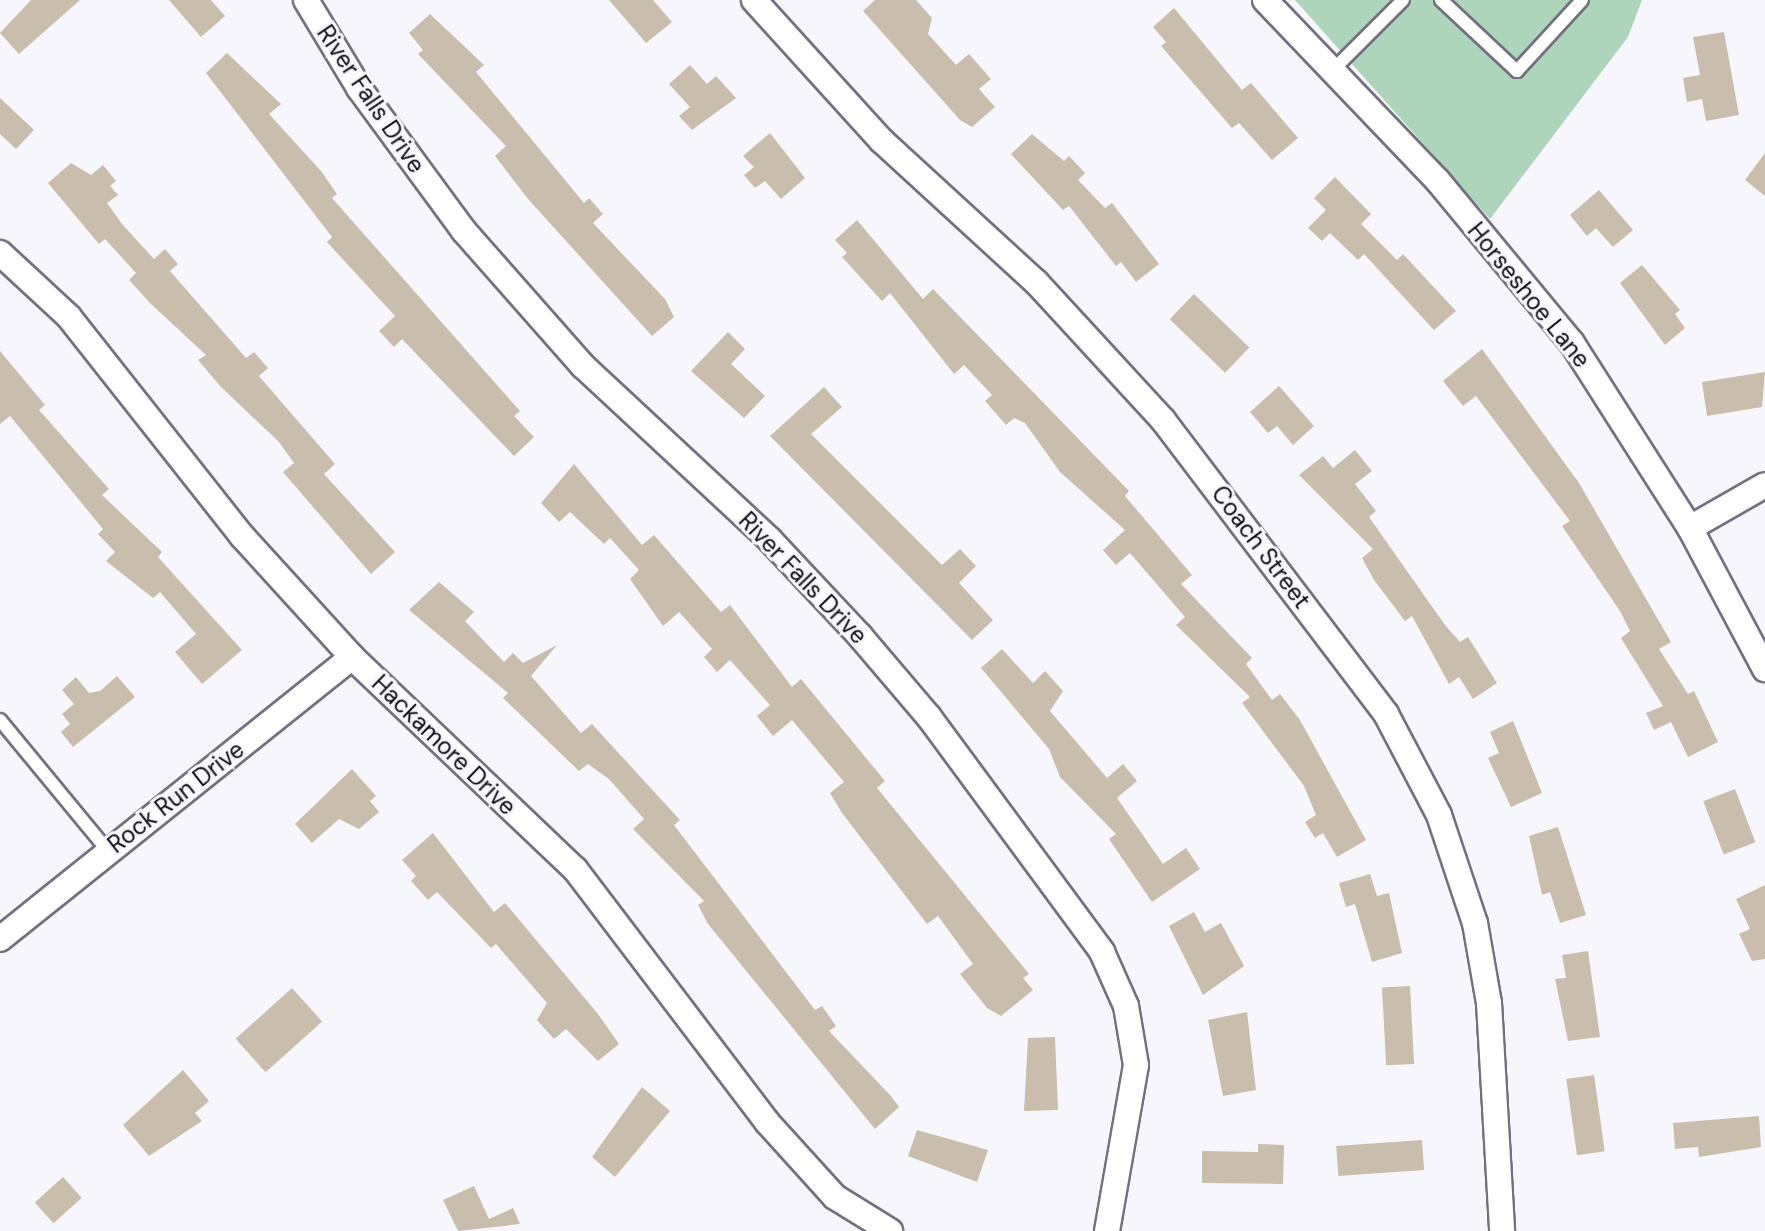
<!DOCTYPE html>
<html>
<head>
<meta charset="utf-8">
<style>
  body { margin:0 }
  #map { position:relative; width:1765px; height:1231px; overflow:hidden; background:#f8f6fd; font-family:"DM Sans",sans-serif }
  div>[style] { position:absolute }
  .green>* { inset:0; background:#aed5bc }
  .building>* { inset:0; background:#c9bead; transform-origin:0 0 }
  .roads { filter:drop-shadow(2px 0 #747080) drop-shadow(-2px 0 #747080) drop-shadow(0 2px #747080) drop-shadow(0 -2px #747080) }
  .lane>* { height:12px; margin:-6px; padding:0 6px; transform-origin:6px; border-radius:6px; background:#fff }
  .street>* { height:24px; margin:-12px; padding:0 12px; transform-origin:12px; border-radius:12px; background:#fff }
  span { translate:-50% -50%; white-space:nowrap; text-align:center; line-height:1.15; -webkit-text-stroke:6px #f8f6fd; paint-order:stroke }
  .street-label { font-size:24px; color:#0e0d13 }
</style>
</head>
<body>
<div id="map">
  <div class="green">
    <div style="clip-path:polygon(1295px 0,1642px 0,1628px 37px,1490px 219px)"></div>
  </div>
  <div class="building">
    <div style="clip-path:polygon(31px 0,80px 0,19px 54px,0 33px)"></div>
    <div style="clip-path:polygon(169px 0,211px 0,225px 16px,201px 37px)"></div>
    <div style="clip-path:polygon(609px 0,653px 0,672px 22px,646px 43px)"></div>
    <div style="clip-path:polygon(875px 0,916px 0,932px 18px,928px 34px,956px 65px,969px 54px,991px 79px,979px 89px,995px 107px,972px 127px,960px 120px,863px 11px)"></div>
    <div style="clip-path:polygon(1174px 8px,1242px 90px,1251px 83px,1298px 138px,1272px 160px,1239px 123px,1232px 128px,1161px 46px,1166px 42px,1153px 27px)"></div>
    <div style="clip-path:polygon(430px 14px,484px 65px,476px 72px,584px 203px,589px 198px,603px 214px,593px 223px,665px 299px,674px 317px,652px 336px,528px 199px,495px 156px,506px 146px,418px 54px,423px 50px,409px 33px)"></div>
    <div style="clip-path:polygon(1724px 32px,1739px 115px,1706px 121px,1702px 99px,1687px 102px,1683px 78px,1700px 75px,1693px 37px)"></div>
    <div style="clip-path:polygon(227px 53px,281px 104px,269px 114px,321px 171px,337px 194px,332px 198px,520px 411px,514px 416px,534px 437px,514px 456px,402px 339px,394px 347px,379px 331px,395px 316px,327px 242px,332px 237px,206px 73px)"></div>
    <div style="clip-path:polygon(690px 65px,707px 84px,716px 76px,736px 98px,692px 130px,679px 116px,690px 107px,669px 84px)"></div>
    <div style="clip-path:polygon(0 98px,34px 130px,16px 149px,0 134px)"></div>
    <div style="clip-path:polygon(770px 133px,805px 178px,781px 199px,765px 181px,755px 188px,744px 175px,754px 167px,743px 156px)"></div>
    <div style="clip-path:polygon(1032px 134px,1064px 161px,1069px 156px,1085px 173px,1078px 180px,1105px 208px,1112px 203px,1159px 264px,1136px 282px,1121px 262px,1116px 266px,1069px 206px,1063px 210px,1011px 154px)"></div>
    <div style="clip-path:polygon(1765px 153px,1765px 196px,1745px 180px)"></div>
    <div style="clip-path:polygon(71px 163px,91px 175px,103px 165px,116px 181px,110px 186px,118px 195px,107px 203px,122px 224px,154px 259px,165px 249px,178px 264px,170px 271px,246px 358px,254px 352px,268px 368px,259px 376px,335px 464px,324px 474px,395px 552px,371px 574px,283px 472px,294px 463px,279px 442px,221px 387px,198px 360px,206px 355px,151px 304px,129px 280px,136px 273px,105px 239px,99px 244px,48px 183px)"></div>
    <div style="clip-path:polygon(1335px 177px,1371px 214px,1361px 224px,1397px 260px,1403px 254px,1456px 311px,1434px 330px,1364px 254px,1358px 260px,1330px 233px,1322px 241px,1308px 228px,1326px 210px,1314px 198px)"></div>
    <div style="clip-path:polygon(1599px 190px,1633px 230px,1613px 247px,1596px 228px,1587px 236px,1570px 215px)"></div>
    <div style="clip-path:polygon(857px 220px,923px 299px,933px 289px,1129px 491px,1125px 496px,1192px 575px,1181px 584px,1252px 658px,1246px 664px,1272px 700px,1280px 694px,1300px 720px,1366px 840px,1337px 857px,1323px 833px,1315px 838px,1305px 822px,1316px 815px,1304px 786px,1242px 703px,1250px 697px,1176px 625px,1185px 617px,1130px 553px,1116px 565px,1103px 550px,1125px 530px,1060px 472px,1025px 423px,1014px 418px,1006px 425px,985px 401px,992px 395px,964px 365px,954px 374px,890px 293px,882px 301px,842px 257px,847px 253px,835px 240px)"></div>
    <div style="clip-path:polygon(1642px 265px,1680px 310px,1675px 314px,1685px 328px,1665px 345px,1620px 283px)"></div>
    <div style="left:1194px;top:294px;width:77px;height:35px;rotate:44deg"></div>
    <div style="clip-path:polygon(728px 332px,745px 349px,731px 364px,765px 396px,744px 418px,691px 371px)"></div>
    <div style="clip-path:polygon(1482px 349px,1579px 483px,1671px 642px,1659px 649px,1688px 694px,1694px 691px,1718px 742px,1688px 757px,1671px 722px,1654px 730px,1646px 713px,1663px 706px,1621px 638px,1630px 631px,1620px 611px,1562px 526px,1570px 521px,1476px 396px,1463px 406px,1443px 381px)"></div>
    <div style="clip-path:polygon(0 351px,45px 405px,39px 410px,109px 489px,102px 495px,162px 552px,158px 557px,242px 650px,202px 684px,175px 652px,196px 634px,160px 592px,153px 598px,106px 561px,115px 552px,98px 534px,103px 529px,10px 416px,0 424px)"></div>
    <div style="clip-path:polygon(1765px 372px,1762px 407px,1707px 416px,1702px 382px)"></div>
    <div style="clip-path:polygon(1279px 386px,1314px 426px,1293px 445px,1277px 426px,1268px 433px,1250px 412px)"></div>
    <div style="clip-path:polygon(824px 387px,842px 407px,811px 434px,942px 565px,960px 549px,976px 566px,959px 583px,993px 620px,972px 640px,770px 436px)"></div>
    <div style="clip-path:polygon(1355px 450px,1372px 471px,1355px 484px,1376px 511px,1369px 517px,1445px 625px,1460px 642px,1468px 637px,1497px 683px,1473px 699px,1459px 677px,1449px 684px,1412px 616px,1405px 621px,1374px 580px,1362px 558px,1373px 549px,1299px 475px,1323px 456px,1333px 468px)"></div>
    <div style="clip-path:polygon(574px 464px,642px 545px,654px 535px,721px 612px,730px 605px,792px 687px,801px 679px,885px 781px,877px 788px,1029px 974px,1023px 978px,1033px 990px,1001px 1016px,987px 1008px,960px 974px,973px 964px,938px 916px,927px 924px,842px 813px,830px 793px,844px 782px,792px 720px,773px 736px,757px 716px,770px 705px,730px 660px,717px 672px,704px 657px,712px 649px,679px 612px,663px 626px,630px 579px,639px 570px,610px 538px,604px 544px,570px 512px,559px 522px,541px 503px)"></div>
    <div style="clip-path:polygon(439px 582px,474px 612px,465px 621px,504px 662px,513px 653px,523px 663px,557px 645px,531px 676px,581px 733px,592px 724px,680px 820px,674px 825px,815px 1010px,822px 1006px,836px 1026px,829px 1031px,891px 1096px,899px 1107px,875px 1129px,708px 924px,698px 905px,704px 901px,633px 829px,644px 819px,609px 779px,588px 764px,579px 771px,503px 698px,508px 693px,409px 610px)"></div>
    <div style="clip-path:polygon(1002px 649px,1033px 683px,1045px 671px,1063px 691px,1050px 711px,1107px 778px,1123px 764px,1137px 781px,1117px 798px,1163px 864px,1186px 848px,1200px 869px,1152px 902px,1109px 839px,1116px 834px,1060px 777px,1049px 749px,981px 668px)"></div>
    <div style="clip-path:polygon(117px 676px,135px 697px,73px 747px,61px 732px,70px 724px,62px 714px,74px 704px,62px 690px,76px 677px,89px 693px,100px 691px)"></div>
    <div style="clip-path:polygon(1513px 721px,1542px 793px,1511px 807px,1488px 758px,1499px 753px,1490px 732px)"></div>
    <div style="clip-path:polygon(352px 769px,376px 796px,370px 801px,379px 812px,359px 829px,339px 819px,312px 843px,295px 824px)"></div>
    <div style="left:1735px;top:789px;width:57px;height:34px;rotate:69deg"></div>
    <div style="clip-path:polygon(1558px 827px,1586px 915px,1560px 923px,1550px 892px,1542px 895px,1529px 836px)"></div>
    <div style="clip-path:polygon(433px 833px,494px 912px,505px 903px,598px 1014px,619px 1044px,598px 1061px,566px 1029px,554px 1039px,537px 1020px,547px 1003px,496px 944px,491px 948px,437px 892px,428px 900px,411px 881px,416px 876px,402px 860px)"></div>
    <div style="clip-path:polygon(1370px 874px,1377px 896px,1389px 893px,1402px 953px,1372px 962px,1355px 904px,1346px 907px,1339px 883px)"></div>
    <div style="clip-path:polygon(1765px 885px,1765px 959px,1752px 961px,1739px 934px,1750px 929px,1736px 899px)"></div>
    <div style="clip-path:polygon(1194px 912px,1205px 932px,1221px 923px,1244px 966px,1203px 995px,1169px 926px)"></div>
    <div style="clip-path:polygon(1588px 951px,1600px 1037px,1568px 1041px,1555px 979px,1566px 978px,1562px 955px)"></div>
    <div style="left:1410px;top:986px;width:78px;height:28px;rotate:87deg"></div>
    <div style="left:292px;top:988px;width:45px;height:76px;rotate:48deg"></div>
    <div style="clip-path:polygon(1247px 1012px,1256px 1090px,1223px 1096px,1208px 1020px)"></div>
    <div style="clip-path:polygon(1055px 1037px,1058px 1110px,1024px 1111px,1028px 1038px)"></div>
    <div style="clip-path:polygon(183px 1070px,209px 1101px,195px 1113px,202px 1121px,149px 1156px,123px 1125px)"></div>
    <div style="left:1594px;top:1075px;width:77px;height:28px;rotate:82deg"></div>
    <div style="clip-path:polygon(642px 1087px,670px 1111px,615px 1177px,592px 1157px)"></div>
    <div style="clip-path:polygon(1759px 1116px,1761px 1147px,1699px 1157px,1698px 1147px,1675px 1149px,1673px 1123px)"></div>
    <div style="clip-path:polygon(917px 1130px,988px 1150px,977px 1182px,908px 1156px)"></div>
    <div style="left:1422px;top:1140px;width:30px;height:86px;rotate:86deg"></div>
    <div style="clip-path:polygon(1258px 1144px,1284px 1145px,1283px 1184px,1202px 1183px,1202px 1151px,1258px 1152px)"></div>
    <div style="left:63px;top:1177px;width:28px;height:38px;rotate:48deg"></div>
    <div style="clip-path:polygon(474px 1186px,489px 1219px,513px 1208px,520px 1224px,458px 1231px,443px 1200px)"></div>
  </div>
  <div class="roads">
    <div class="lane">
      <div style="left:1441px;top:0;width:104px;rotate:43.1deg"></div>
      <div style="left:1517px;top:71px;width:96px;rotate:-47.5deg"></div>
      <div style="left:1335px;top:68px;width:96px;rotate:-45deg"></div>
      <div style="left:0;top:720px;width:170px;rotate:50.5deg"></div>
    </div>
    <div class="street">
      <div style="left:306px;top:0;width:103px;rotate:58.9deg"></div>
      <div style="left:359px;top:88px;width:177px;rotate:53.7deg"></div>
      <div style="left:464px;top:231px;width:180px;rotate:48.6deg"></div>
      <div style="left:583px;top:366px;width:255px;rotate:42.9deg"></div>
      <div style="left:770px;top:540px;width:132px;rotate:46.8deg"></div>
      <div style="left:860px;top:636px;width:106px;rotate:49.6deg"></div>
      <div style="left:929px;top:717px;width:292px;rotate:53.6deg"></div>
      <div style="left:1102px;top:952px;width:59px;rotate:66deg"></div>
      <div style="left:1126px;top:1006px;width:60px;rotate:80.4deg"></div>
      <div style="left:1136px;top:1065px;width:169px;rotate:99.9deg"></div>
      <div style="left:754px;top:0;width:190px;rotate:47.8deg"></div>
      <div style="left:882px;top:141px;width:209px;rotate:42.5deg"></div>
      <div style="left:1036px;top:282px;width:188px;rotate:47.4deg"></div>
      <div style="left:1163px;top:420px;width:369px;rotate:52.8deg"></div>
      <div style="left:1386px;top:714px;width:114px;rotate:62.3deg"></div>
      <div style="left:1439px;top:815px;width:114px;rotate:71.6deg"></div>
      <div style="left:1475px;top:923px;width:81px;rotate:80.1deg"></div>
      <div style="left:1489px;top:1003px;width:228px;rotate:86.7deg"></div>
      <div style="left:1265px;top:0;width:250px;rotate:46.3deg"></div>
      <div style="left:1438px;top:181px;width:210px;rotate:50.4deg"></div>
      <div style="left:1572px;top:343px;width:219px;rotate:57.5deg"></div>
      <div style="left:1690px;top:528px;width:160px;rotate:62deg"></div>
      <div style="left:0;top:253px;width:94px;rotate:42.8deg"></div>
      <div style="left:69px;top:317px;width:279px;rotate:51.7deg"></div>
      <div style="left:242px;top:536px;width:164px;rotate:47.7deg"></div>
      <div style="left:352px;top:657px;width:308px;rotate:43.6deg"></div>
      <div style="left:575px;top:869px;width:318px;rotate:52.8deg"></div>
      <div style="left:767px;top:1122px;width:101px;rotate:47.8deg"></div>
      <div style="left:835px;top:1197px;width:65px;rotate:31.7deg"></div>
      <div style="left:1690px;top:528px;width:86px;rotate:-29.8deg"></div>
      <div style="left:0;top:939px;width:451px;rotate:-38.7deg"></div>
    </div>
  </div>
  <div class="street-label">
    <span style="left:371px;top:99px;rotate:56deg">River Falls Drive</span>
    <span style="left:1529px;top:295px;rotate:51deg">Horseshoe Lane</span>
    <span style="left:1261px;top:547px;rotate:53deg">Coach Street</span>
    <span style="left:803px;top:578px;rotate:46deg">River Falls Drive</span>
    <span style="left:444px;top:745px;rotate:44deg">Hackamore Drive</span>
    <span style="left:176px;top:797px;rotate:-38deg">Rock Run Drive</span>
  </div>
</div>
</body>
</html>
